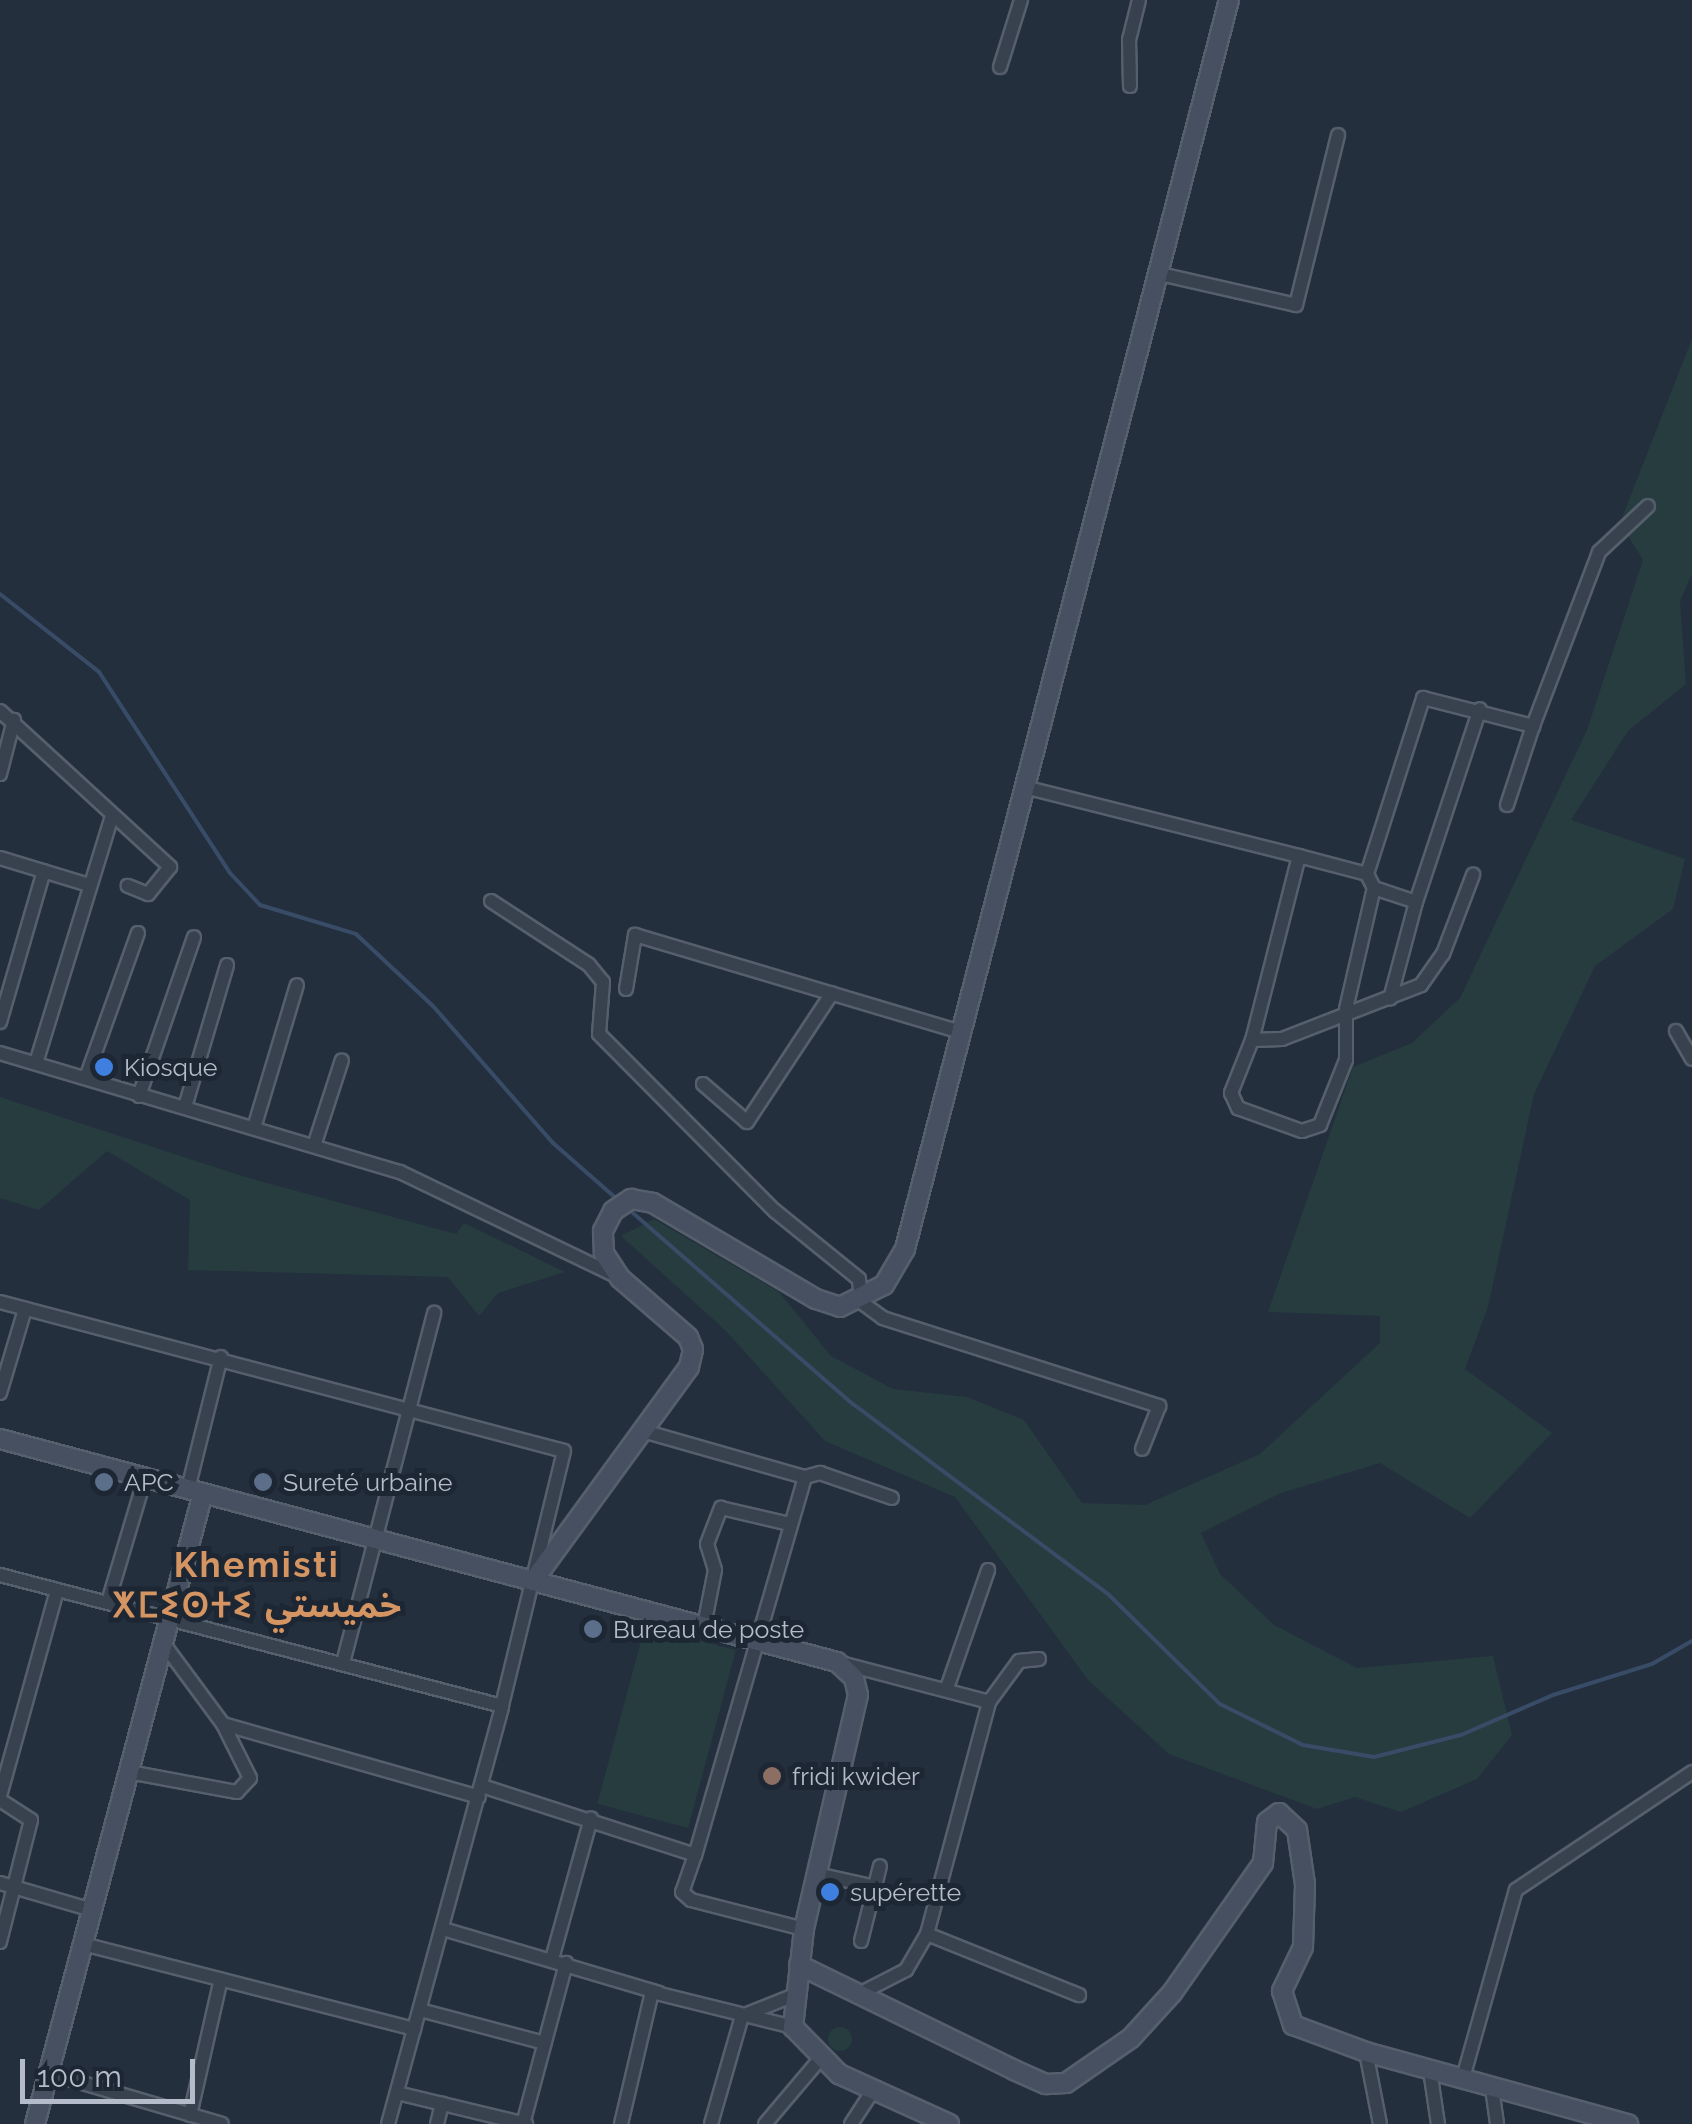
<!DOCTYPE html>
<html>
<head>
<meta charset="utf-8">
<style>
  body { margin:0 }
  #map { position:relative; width:1692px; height:2124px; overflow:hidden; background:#242f3e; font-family:Raleway,"Noto Sans Arabic","Noto Sans Tifinagh",sans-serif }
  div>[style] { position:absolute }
  .green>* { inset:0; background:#263c3f; transform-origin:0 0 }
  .round { border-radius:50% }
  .stream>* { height:4px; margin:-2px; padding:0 2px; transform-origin:2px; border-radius:2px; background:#394c67 }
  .roads { filter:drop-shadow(2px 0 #565f6c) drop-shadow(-2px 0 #565f6c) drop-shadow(0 2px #565f6c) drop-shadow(0 -2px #565f6c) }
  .street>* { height:12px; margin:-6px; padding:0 6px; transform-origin:6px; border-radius:6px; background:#38414e }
  .secondary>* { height:18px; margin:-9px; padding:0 9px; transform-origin:9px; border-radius:9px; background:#465061 }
  .dots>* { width:28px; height:28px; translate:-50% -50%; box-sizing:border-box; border:5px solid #1d2633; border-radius:50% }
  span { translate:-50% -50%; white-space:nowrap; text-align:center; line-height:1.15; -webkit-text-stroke:10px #1d2633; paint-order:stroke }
  .poi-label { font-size:25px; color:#b4bcc9 }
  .left { translate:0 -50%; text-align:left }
  .district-label { font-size:35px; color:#d59563; font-weight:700; letter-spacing:2.5px }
  .scale { position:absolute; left:20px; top:2059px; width:175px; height:45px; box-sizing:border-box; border:5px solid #b4bcc9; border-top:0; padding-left:12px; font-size:30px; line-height:35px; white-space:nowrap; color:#b4bcc9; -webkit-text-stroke:8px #1d2633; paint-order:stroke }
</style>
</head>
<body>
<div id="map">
  <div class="green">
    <div style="clip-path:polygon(1692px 339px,1692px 574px,1680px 601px,1686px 684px,1628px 731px,1571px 820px,1685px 859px,1673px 909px,1595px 966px,1534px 1094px,1488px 1307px,1465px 1369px,1552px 1433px,1470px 1518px,1380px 1463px,1281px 1493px,1201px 1533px,1220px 1574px,1274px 1625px,1357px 1668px,1493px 1656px,1512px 1735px,1477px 1779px,1401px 1812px,1355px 1797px,1317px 1809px,1169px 1754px,1088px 1680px,955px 1497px,825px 1441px,725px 1330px,621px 1236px,654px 1219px,779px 1292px,831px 1356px,893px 1389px,967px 1397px,1024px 1420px,1082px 1503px,1145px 1505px,1260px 1454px,1380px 1343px,1380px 1316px,1268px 1312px,1353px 1067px,1412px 1043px,1460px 998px,1587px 730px,1643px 560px,1620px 523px)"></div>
    <div style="clip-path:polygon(0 1097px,245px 1177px,456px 1234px,464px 1223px,565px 1272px,498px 1293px,479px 1316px,448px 1277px,188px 1270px,190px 1200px,107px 1151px,39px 1210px,0 1198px)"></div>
    <div style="left:645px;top:1626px;width:94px;height:184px;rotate:15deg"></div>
    <div class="round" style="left:828px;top:2027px;width:24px;height:24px"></div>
  </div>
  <div class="stream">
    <div style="left:0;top:594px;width:126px;rotate:38.2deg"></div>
    <div style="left:99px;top:672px;width:240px;rotate:56.9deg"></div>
    <div style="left:230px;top:873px;width:44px;rotate:46.8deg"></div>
    <div style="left:260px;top:905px;width:100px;rotate:16.8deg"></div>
    <div style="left:356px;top:934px;width:105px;rotate:43.1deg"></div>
    <div style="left:433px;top:1006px;width:182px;rotate:48.8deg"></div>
    <div style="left:553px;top:1143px;width:88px;rotate:41.3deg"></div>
    <div style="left:626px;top:1207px;width:301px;rotate:41deg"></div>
    <div style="left:853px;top:1404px;width:319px;rotate:36.7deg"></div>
    <div style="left:1109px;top:1595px;width:156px;rotate:44.5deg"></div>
    <div style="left:1220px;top:1704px;width:93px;rotate:26.3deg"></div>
    <div style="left:1303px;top:1745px;width:72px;rotate:9.6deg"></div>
    <div style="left:1374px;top:1757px;width:90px;rotate:-14.2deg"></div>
    <div style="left:1461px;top:1735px;width:100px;rotate:-23.5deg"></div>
    <div style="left:1553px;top:1695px;width:104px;rotate:-17.4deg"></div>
    <div style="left:1652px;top:1664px;width:46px;rotate:-29.9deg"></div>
  </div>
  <div class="roads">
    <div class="street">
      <div style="left:1000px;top:67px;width:70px;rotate:-72.6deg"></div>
      <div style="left:1130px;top:86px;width:46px;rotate:-91.2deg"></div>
      <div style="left:1129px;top:40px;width:41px;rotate:-76deg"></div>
      <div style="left:1160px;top:274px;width:139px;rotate:12.8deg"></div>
      <div style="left:1296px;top:305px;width:175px;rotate:-76.1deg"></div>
      <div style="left:0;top:711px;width:231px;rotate:42.5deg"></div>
      <div style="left:170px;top:867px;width:35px;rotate:129deg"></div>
      <div style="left:148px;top:894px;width:22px;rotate:-158deg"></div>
      <div style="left:0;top:774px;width:56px;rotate:-75.5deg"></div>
      <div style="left:1024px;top:787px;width:284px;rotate:14.1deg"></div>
      <div style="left:1299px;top:856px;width:190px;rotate:104.3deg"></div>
      <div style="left:1252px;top:1040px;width:30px;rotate:-2deg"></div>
      <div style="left:1282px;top:1039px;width:149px;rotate:-21.2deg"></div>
      <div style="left:1421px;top:985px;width:38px;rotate:-55deg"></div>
      <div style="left:1443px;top:954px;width:85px;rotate:-69.2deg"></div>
      <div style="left:1507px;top:805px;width:83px;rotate:-71.8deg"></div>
      <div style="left:0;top:858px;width:93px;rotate:16.9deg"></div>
      <div style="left:1367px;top:874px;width:185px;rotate:-72.3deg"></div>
      <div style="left:1423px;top:698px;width:114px;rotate:14.3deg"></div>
      <div style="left:1533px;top:726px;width:186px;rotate:-69.2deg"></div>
      <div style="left:1599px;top:552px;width:67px;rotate:-43.2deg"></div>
      <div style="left:1374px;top:888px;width:44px;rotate:18.4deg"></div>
      <div style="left:1416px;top:902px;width:100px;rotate:105deg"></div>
      <div style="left:491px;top:901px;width:117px;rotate:33.1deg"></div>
      <div style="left:589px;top:965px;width:22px;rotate:51deg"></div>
      <div style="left:603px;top:982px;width:52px;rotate:94.4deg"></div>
      <div style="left:599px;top:1034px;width:250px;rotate:45.2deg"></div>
      <div style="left:775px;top:1211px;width:108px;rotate:39deg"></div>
      <div style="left:859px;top:1279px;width:23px;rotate:85deg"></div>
      <div style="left:861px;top:1302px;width:27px;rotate:36deg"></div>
      <div style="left:883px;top:1318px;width:290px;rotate:17.7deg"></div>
      <div style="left:1159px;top:1406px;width:46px;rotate:111.6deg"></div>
      <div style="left:1416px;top:902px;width:203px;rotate:-71.7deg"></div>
      <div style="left:626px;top:989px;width:55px;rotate:-80.5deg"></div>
      <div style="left:635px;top:935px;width:340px;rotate:16.6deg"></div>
      <div style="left:0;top:1022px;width:157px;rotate:-73.8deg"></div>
      <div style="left:1676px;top:1031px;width:32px;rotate:60deg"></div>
      <div style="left:1252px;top:1040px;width:57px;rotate:111.6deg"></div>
      <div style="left:1231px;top:1093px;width:17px;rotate:65deg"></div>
      <div style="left:1238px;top:1108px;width:68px;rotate:19.8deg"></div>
      <div style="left:1302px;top:1131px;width:19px;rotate:-18deg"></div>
      <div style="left:1320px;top:1125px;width:70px;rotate:-68.2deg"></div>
      <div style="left:1346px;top:1060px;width:51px;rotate:-90deg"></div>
      <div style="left:1346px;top:1009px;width:124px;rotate:-77deg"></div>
      <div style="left:1374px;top:888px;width:16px;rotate:-117deg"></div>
      <div style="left:1367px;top:874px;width:70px;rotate:-165.2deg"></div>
      <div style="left:0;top:1053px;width:417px;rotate:16.6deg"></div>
      <div style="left:400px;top:1172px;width:240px;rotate:25.7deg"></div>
      <div style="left:36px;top:1063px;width:258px;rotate:-72.9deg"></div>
      <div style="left:86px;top:1078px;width:154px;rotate:-70.3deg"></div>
      <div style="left:703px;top:1084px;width:58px;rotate:40.8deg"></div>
      <div style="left:747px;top:1122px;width:154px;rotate:-56.6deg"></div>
      <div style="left:139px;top:1096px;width:168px;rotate:-70.9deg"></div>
      <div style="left:185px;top:1107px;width:148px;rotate:-73.5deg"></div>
      <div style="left:254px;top:1128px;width:149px;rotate:-73.3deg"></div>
      <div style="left:314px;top:1146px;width:90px;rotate:-72deg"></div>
      <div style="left:0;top:1302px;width:583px;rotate:14.8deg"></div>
      <div style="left:564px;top:1451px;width:262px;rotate:103.7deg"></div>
      <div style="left:502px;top:1706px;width:519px;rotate:-165.37deg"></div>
      <div style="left:0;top:1393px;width:88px;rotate:-73.4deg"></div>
      <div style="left:643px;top:1431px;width:168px;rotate:15.9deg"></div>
      <div style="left:805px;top:1477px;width:394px;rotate:106.2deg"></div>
      <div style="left:805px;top:1477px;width:16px;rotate:-15deg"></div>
      <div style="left:820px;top:1473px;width:76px;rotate:19.1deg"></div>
      <div style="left:188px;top:1489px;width:136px;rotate:-76deg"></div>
      <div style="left:108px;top:1602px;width:129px;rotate:-73.4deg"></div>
      <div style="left:704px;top:1626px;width:57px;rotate:-78.9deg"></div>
      <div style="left:715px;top:1570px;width:27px;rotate:-107deg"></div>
      <div style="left:707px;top:1544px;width:39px;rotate:-69deg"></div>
      <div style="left:721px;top:1508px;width:71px;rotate:13.1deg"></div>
      <div style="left:837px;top:1662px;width:157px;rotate:14.7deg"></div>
      <div style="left:343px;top:1663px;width:362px;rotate:-75.4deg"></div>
      <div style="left:947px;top:1688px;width:125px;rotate:-70.8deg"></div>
      <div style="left:223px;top:1724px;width:266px;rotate:15.9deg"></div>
      <div style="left:129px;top:1772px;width:110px;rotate:10.5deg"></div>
      <div style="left:237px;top:1792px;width:19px;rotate:-47deg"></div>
      <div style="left:250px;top:1778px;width:60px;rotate:-116.6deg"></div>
      <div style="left:223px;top:1724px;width:101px;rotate:-126.5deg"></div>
      <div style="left:482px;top:1786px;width:224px;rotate:17.9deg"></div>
      <div style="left:695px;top:1855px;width:39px;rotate:109deg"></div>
      <div style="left:682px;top:1892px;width:12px;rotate:42deg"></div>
      <div style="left:691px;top:1900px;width:117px;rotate:14.4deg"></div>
      <div style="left:0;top:1796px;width:214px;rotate:-74.5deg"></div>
      <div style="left:0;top:1800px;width:37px;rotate:33deg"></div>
      <div style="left:31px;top:1820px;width:126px;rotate:104.3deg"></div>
      <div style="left:817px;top:1874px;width:59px;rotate:12.6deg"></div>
      <div style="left:0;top:1883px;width:96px;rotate:16.4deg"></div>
      <div style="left:443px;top:1929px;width:225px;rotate:16.5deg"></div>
      <div style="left:927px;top:1934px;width:240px;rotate:-75deg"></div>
      <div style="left:989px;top:1702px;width:51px;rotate:-53.8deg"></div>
      <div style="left:1019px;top:1661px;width:20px;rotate:-6deg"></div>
      <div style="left:861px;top:1941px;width:77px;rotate:-75.8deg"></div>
      <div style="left:83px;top:1944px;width:342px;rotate:14.4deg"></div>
      <div style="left:552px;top:1959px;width:146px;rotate:-74.5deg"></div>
      <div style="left:861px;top:1993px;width:51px;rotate:-27.1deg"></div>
      <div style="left:906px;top:1970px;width:42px;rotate:-59.7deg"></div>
      <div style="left:927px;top:1934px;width:164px;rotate:21.9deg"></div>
      <div style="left:420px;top:2010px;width:129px;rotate:14.8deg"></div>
      <div style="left:1366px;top:2052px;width:73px;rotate:79deg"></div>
      <div style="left:1430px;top:2070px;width:55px;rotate:81.6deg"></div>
      <div style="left:48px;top:2073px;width:181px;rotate:16.3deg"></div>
      <div style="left:1463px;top:2078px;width:195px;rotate:-74.3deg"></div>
      <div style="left:1516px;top:1890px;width:212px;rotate:-33.8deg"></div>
      <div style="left:1492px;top:2088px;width:36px;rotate:82deg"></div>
      <div style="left:397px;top:2093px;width:133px;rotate:13.5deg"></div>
      <div style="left:190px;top:2115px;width:139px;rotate:-77.2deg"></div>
      <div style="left:388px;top:2124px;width:433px;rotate:-74.7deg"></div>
      <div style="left:437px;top:2124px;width:21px;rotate:-76deg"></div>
      <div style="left:523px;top:2124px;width:167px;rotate:-75deg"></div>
      <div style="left:621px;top:2124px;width:136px;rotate:-76.8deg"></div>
      <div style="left:652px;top:1992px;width:145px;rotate:13.9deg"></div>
      <div style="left:711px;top:2124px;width:112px;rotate:-74deg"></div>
      <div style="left:742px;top:2016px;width:54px;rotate:-21.8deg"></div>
      <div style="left:765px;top:2124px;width:85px;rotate:-49.8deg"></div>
      <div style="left:851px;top:2124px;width:42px;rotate:-56.7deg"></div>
    </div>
    <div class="secondary">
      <div style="left:0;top:1439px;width:866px;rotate:14.92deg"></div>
      <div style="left:837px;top:1662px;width:23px;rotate:43deg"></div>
      <div style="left:854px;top:1678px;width:17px;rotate:77deg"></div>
      <div style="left:858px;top:1695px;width:240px;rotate:103deg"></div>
      <div style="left:804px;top:1929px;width:99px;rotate:96.4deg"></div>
      <div style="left:793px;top:2027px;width:66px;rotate:45.6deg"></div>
      <div style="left:839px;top:2074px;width:121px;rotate:24.4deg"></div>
      <div style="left:533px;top:1581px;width:265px;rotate:-53.9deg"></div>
      <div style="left:689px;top:1367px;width:18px;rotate:-77deg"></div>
      <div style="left:693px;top:1349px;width:13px;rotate:-113deg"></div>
      <div style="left:688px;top:1337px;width:90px;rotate:-139.1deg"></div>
      <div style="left:620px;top:1278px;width:30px;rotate:-123deg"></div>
      <div style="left:604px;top:1253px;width:22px;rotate:-93deg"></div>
      <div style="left:603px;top:1231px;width:22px;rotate:-63deg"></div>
      <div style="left:613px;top:1211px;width:22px;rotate:-34deg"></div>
      <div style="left:631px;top:1199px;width:22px;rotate:10deg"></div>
      <div style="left:653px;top:1203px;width:189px;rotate:30.5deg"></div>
      <div style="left:816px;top:1299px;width:25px;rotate:18deg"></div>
      <div style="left:840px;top:1307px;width:49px;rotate:-26.6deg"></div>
      <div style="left:884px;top:1285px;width:42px;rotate:-59.7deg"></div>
      <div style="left:905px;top:1249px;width:1290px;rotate:-75.46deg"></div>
      <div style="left:799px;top:1965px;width:239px;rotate:26deg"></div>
      <div style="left:1014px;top:2070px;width:35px;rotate:24deg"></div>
      <div style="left:1046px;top:2084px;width:20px;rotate:-3deg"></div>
      <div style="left:1066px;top:2083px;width:79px;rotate:-34.7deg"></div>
      <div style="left:1131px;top:2038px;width:61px;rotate:-47.7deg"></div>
      <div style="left:1172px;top:1993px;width:159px;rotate:-55deg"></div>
      <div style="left:1263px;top:1863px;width:41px;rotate:-84.4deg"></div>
      <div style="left:1267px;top:1822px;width:15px;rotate:-37deg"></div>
      <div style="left:1279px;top:1813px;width:25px;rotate:43deg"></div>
      <div style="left:1297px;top:1830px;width:55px;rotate:81.6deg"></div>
      <div style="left:1305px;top:1884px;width:63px;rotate:91.8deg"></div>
      <div style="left:1303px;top:1947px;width:49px;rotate:115.5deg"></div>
      <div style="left:1282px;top:1991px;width:36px;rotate:72deg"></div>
      <div style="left:1293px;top:2025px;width:78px;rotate:20.3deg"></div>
      <div style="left:1366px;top:2052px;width:272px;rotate:15.4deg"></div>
      <div style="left:35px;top:2124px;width:653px;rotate:-75.09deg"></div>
    </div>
  </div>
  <div class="dots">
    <div style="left:104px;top:1067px;background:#3f7fe0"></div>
    <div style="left:104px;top:1482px;background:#5c6f8a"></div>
    <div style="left:263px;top:1482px;background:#5c6f8a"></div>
    <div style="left:593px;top:1629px;background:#5c6f8a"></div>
    <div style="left:772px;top:1776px;background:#8d6e63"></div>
    <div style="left:830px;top:1892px;background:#3f7fe0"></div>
  </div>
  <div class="poi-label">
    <span class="left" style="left:124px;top:1067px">Kiosque</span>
    <span class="left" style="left:124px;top:1482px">APC</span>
    <span class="left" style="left:283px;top:1482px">Sureté urbaine</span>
    <span class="left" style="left:613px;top:1629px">Bureau de poste</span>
    <span class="left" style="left:792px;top:1776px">fridi kwider</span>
    <span class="left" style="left:850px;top:1892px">supérette</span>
  </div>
  <div class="district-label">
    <span style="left:257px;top:1585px">Khemisti<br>ⵅⵎⵉⵙⵜⵉ خميستي</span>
  </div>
  <div class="scale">100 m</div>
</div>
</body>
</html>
